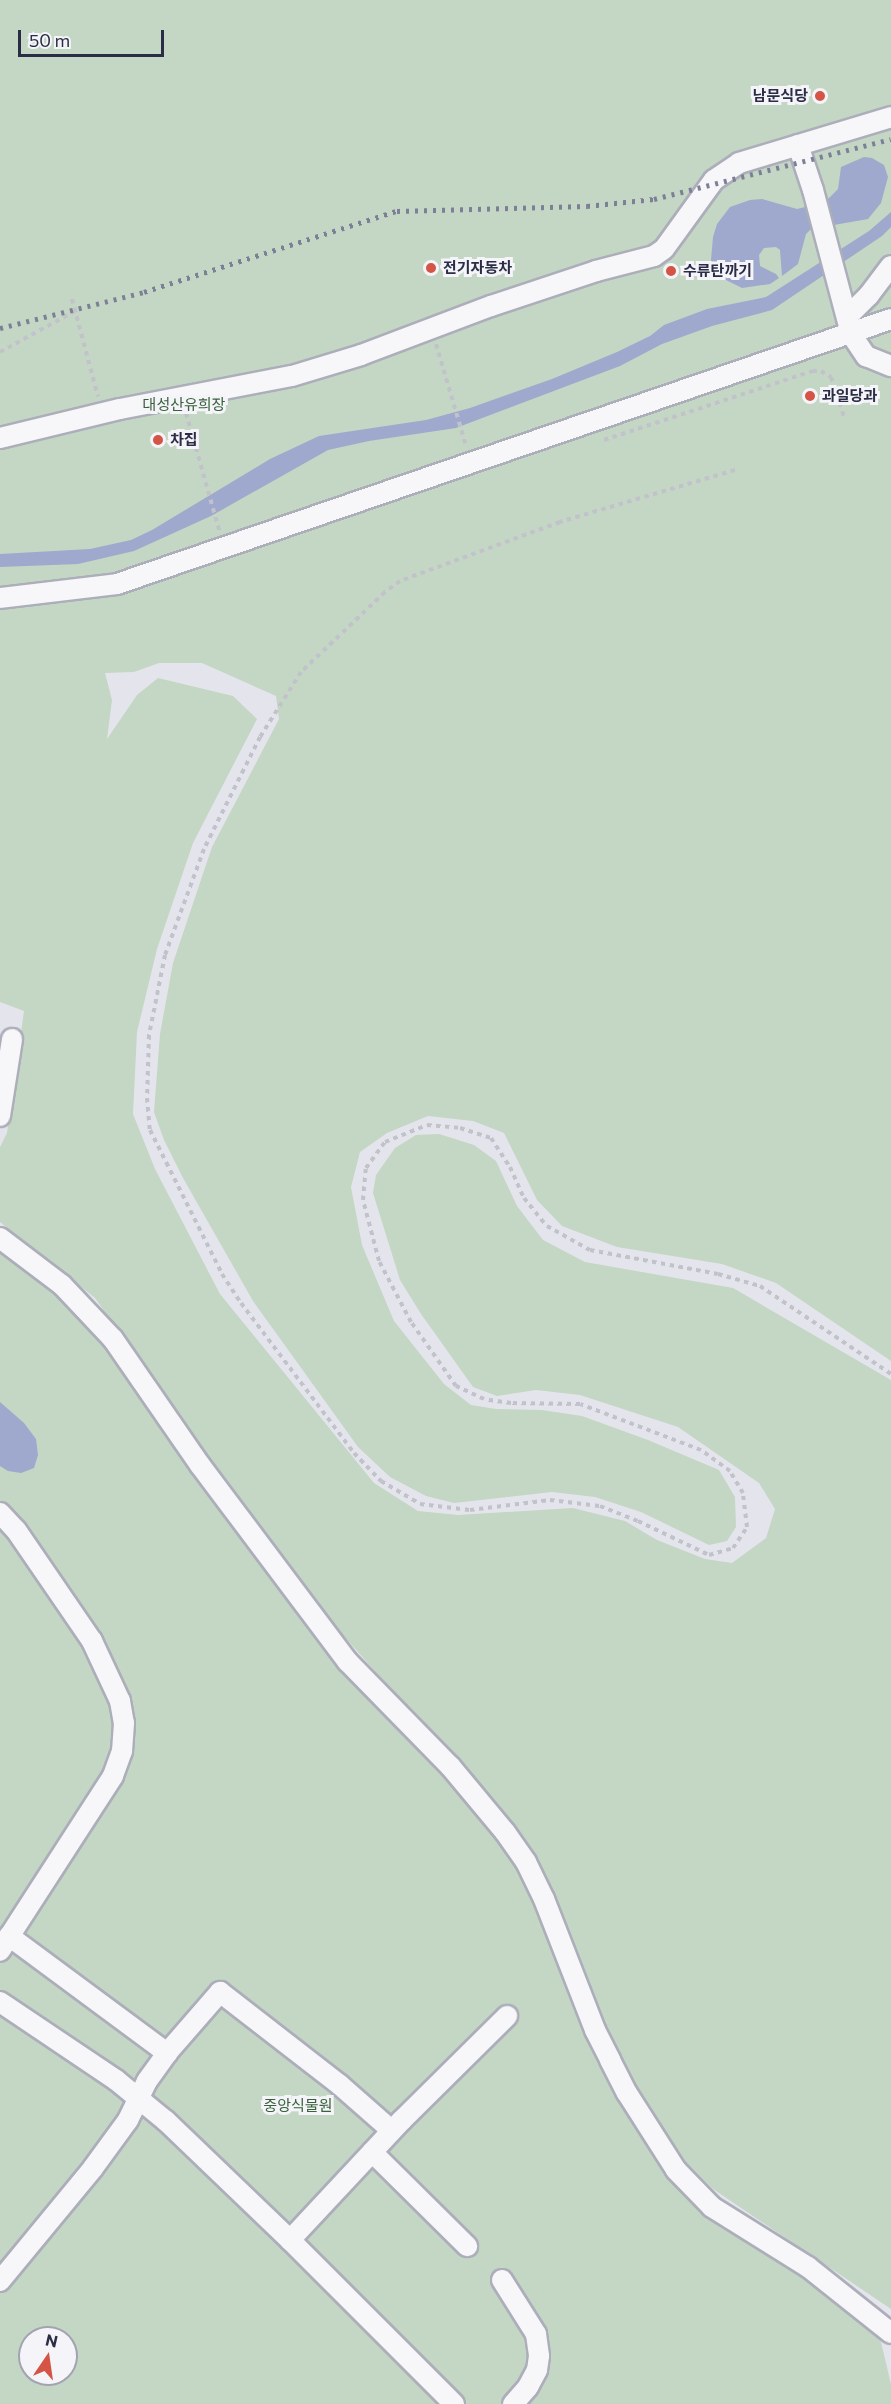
<!DOCTYPE html>
<html>
<head>
<meta charset="utf-8">
<style>
  body { margin:0 }
  #map { position:relative; width:891px; height:2404px; overflow:hidden; background:#e4e5ec; font-family:Commissioner,"Noto Sans KR",sans-serif }
  div>[style] { position:absolute }
  .green>* { inset:0; background:#c4d6c4 }
  .water>* { inset:0; background:#9ea9cd }
  .path>* { height:4px; margin-top:-2px; transform-origin:0; background:repeating-linear-gradient(90deg,#c2c2cb 0 4.5px,transparent 0 9px) }
  .roads { filter:drop-shadow(2px 0 #acaeba) drop-shadow(-2px 0 #acaeba) drop-shadow(0 2px #acaeba) drop-shadow(0 -2px #acaeba) }
  .minor>* { height:20px; margin:-10px; padding:0 10px; transform-origin:10px; border-radius:10px; background:#f7f7fa }
  .rail>* { height:4.5px; margin-top:-2.25px; transform-origin:0; background:repeating-linear-gradient(90deg,#7c7f96 0 3px,transparent 0 9px) }
  .dots>* { width:16px; height:16px; translate:-50% -50%; box-sizing:border-box; border:3px solid #f4f4f9; border-radius:50% }
  span { translate:-50% -50%; white-space:nowrap; text-align:center; line-height:1.15; -webkit-text-stroke:6px #f4f4f9; paint-order:stroke }
  .poi-label { font-size:15px; color:#2a2d45; font-weight:700 }
  .right { translate:-100% -50%; text-align:right }
  .left { translate:0 -50%; text-align:left }
  .park-label { font-size:15px; color:#37623a }
  .north { position:absolute; left:18px; top:2326px; width:60px; height:60px; box-sizing:border-box; background:#f4f4f9; border:2px solid #a3a4b1; border-radius:50%; rotate:13deg; font-size:16px; font-weight:700; line-height:24px; text-align:center; color:#2a2d45 }
  .north::after { content:''; display:block; margin:auto; width:21px; height:27px; background:#d45446; clip-path:polygon(50% 0,100% 100%,50% 72%,0 100%) }
  .scale { position:absolute; left:18px; top:30px; width:146px; height:27px; box-sizing:border-box; border:3px solid #2a2d45; border-top:0; padding-left:8px; font-size:18px; line-height:21px; white-space:nowrap; color:#2a2d45; -webkit-text-stroke:4px #f4f4f9; paint-order:stroke }
</style>
</head>
<body>
<div id="map">
  <div class="green">
    <div style="clip-path:polygon(0 0,891px 0,891px 1361px,776px 1283px,722px 1264px,617px 1247px,562px 1226px,537px 1200px,504px 1133px,473px 1121px,428px 1116px,387px 1133px,360px 1152px,351px 1187px,362px 1245px,394px 1321px,444px 1384px,471px 1405px,496px 1409px,542px 1410px,582px 1416px,648px 1440px,719px 1470px,735px 1497px,736px 1527px,727px 1541px,709px 1545px,641px 1512px,595px 1497px,552px 1492px,454px 1503px,426px 1496px,390px 1477px,358px 1447px,253px 1301px,183px 1178px,164px 1140px,154px 1112px,160px 1034px,173px 963px,212px 847px,279px 719px,276px 696px,202px 663px,159px 663px,134px 672px,105px 673px,112px 700px,107px 739px,137px 695px,158px 678px,233px 696px,257px 719px,193px 843px,157px 949px,137px 1032px,133px 1114px,155px 1169px,220px 1294px,374px 1483px,418px 1511px,458px 1515px,573px 1508px,625px 1521px,657px 1540px,705px 1559px,732px 1563px,766px 1538px,775px 1509px,759px 1483px,678px 1427px,580px 1395px,536px 1390px,497px 1396px,473px 1387px,421px 1314px,400px 1280px,373px 1193px,376px 1175px,395px 1148px,416px 1135px,439px 1134px,474px 1145px,496px 1161px,517px 1206px,543px 1240px,585px 1262px,733px 1288px,891px 1380px,891px 2309px,713px 2189px,673px 2150px,621px 2061px,555px 1908px,511px 1825px,281px 1565px,95px 1298px,0 1222px,0 1147px,7px 1133px,24px 1011px,0 1002px)"></div>
    <div style="clip-path:polygon(evenodd,0 1251px,45px 1280px,88px 1320px,189px 1464px,188px 1467px,318px 1642px,449px 1778px,503px 1842px,536px 1897px,656px 2151px,865px 2320px,881px 2342px,891px 2384px,891px 2404px,0 2404px,0 1251px,30px 2338px,66px 2338px,66px 2374px,30px 2374px,30px 2338px)"></div>
  </div>
  <div class="water">
    <div style="clip-path:polygon(864px 157px,872px 158px,884px 165px,888px 177px,881px 203px,868px 219px,811px 229px,806px 234px,798px 264px,782px 276px,780px 250px,776px 247px,764px 248px,759px 255px,760px 266px,776px 274px,779px 278px,770px 284px,742px 288px,722px 278px,714px 269px,711px 260px,713px 237px,717px 224px,730px 207px,750px 200px,762px 199px,797px 209px,825px 202px,838px 189px,841px 167px)"></div>
    <div style="clip-path:polygon(891px 212px,891px 227px,882px 236px,772px 310px,712px 326px,662px 344px,620px 366px,456px 428px,369px 441px,328px 450px,211px 516px,134px 551px,78px 564px,0 567px,0 554px,90px 549px,131px 540px,152px 530px,270px 459px,319px 436px,426px 420px,470px 408px,552px 379px,617px 352px,650px 336px,664px 325px,707px 309px,766px 297px,869px 231px)"></div>
    <div style="clip-path:polygon(0 1402px,24px 1423px,36px 1439px,38px 1455px,34px 1468px,21px 1473px,8px 1471px,0 1466px)"></div>
  </div>
  <div class="path">
    <div style="left:72px;top:299px;width:101px;rotate:75.1deg"></div>
    <div style="left:436px;top:344px;width:106px;rotate:73.6deg"></div>
    <div style="left:0;top:352px;width:85px;rotate:-28.7deg"></div>
    <div style="left:186px;top:413px;width:122px;rotate:74.2deg"></div>
    <div style="left:604px;top:440px;width:220px;rotate:-18.3deg"></div>
    <div style="left:813px;top:371px;width:8px"></div>
    <div style="left:821px;top:371px;width:12px;rotate:31deg"></div>
    <div style="left:831px;top:377px;width:42px;rotate:72deg"></div>
    <div style="left:735px;top:470px;width:183px;rotate:163.5deg"></div>
    <div style="left:560px;top:522px;width:171px;rotate:159.8deg"></div>
    <div style="left:400px;top:581px;width:19px;rotate:144deg"></div>
    <div style="left:385px;top:592px;width:116px;rotate:136.4deg"></div>
    <div style="left:301px;top:672px;width:77px;rotate:122.2deg"></div>
    <div style="left:260px;top:737px;width:125px;rotate:116.6deg"></div>
    <div style="left:204px;top:849px;width:113px;rotate:110.2deg"></div>
    <div style="left:165px;top:955px;width:82px;rotate:101.3deg"></div>
    <div style="left:149px;top:1035px;width:63px;rotate:91.8deg"></div>
    <div style="left:147px;top:1098px;width:32px;rotate:85deg"></div>
    <div style="left:150px;top:1130px;width:161px;rotate:63.4deg"></div>
    <div style="left:222px;top:1274px;width:35px;rotate:57deg"></div>
    <div style="left:241px;top:1303px;width:188px;rotate:53deg"></div>
    <div style="left:354px;top:1453px;width:39px;rotate:46deg"></div>
    <div style="left:381px;top:1481px;width:45px;rotate:30.5deg"></div>
    <div style="left:420px;top:1504px;width:50px;rotate:6.8deg"></div>
    <div style="left:470px;top:1510px;width:81px;rotate:-7.1deg"></div>
    <div style="left:550px;top:1500px;width:50px;rotate:6.8deg"></div>
    <div style="left:600px;top:1506px;width:41px;rotate:21.5deg"></div>
    <div style="left:638px;top:1521px;width:79px;rotate:25.6deg"></div>
    <div style="left:709px;top:1555px;width:25px;rotate:-16deg"></div>
    <div style="left:733px;top:1548px;width:25px;rotate:-56deg"></div>
    <div style="left:747px;top:1527px;width:34px;rotate:-97deg"></div>
    <div style="left:743px;top:1493px;width:26px;rotate:-121deg"></div>
    <div style="left:730px;top:1471px;width:36px;rotate:-144deg"></div>
    <div style="left:701px;top:1450px;width:129px;rotate:-159.2deg"></div>
    <div style="left:580px;top:1404px;width:69px;rotate:-179.2deg"></div>
    <div style="left:511px;top:1403px;width:27px;rotate:-172deg"></div>
    <div style="left:484px;top:1399px;width:31px;rotate:-155deg"></div>
    <div style="left:456px;top:1386px;width:78px;rotate:-125.1deg"></div>
    <div style="left:411px;top:1322px;width:69px;rotate:-117.7deg"></div>
    <div style="left:379px;top:1261px;width:63px;rotate:-104.7deg"></div>
    <div style="left:363px;top:1200px;width:32px;rotate:-85deg"></div>
    <div style="left:366px;top:1168px;width:32px;rotate:-54deg"></div>
    <div style="left:385px;top:1142px;width:45px;rotate:-22deg"></div>
    <div style="left:427px;top:1125px;width:33px;rotate:5deg"></div>
    <div style="left:460px;top:1128px;width:33px;rotate:18deg"></div>
    <div style="left:491px;top:1138px;width:35px;rotate:57deg"></div>
    <div style="left:510px;top:1167px;width:34px;rotate:66deg"></div>
    <div style="left:524px;top:1198px;width:36px;rotate:51deg"></div>
    <div style="left:547px;top:1226px;width:49px;rotate:29.2deg"></div>
    <div style="left:590px;top:1250px;width:130px;rotate:10.6deg"></div>
    <div style="left:718px;top:1274px;width:44px;rotate:15.9deg"></div>
    <div style="left:760px;top:1286px;width:158px;rotate:33.9deg"></div>
  </div>
  <div class="roads">
    <div class="minor">
      <div style="left:798px;top:145px;width:47px;rotate:71.6deg"></div>
      <div style="left:813px;top:190px;width:149px;rotate:75.2deg"></div>
      <div style="left:851px;top:334px;width:27px;rotate:56deg"></div>
      <div style="left:866px;top:356px;width:27px;rotate:22deg"></div>
      <div style="left:847px;top:317px;width:31px;rotate:-45deg"></div>
      <div style="left:869px;top:295px;width:36px;rotate:-53deg"></div>
      <div style="left:0;top:438px;width:123px;rotate:-13.6deg"></div>
      <div style="left:120px;top:409px;width:175px;rotate:-10.9deg"></div>
      <div style="left:292px;top:376px;width:72px;rotate:-16.9deg"></div>
      <div style="left:361px;top:355px;width:139px;rotate:-20.7deg"></div>
      <div style="left:491px;top:306px;width:111px;rotate:-18.4deg"></div>
      <div style="left:596px;top:271px;width:60px;rotate:-14.5deg"></div>
      <div style="left:654px;top:256px;width:12px;rotate:-35deg"></div>
      <div style="left:664px;top:249px;width:85px;rotate:-54.1deg"></div>
      <div style="left:714px;top:180px;width:30px;rotate:-34deg"></div>
      <div style="left:739px;top:163px;width:159px;rotate:-16.8deg"></div>
      <div style="left:0;top:598px;width:118px;rotate:-6.8deg"></div>
      <div style="left:117px;top:584px;width:818px;rotate:-18.9deg"></div>
      <div style="left:0;top:1116px;width:78px;rotate:-81.1deg"></div>
      <div style="left:0;top:1238px;width:78px;rotate:37.2deg"></div>
      <div style="left:62px;top:1285px;width:74px;rotate:46.6deg"></div>
      <div style="left:113px;top:1339px;width:153px;rotate:55.4deg"></div>
      <div style="left:200px;top:1465px;width:246px;rotate:53.1deg"></div>
      <div style="left:348px;top:1662px;width:146px;rotate:45.6deg"></div>
      <div style="left:450px;top:1766px;width:86px;rotate:50.2deg"></div>
      <div style="left:505px;top:1832px;width:37px;rotate:55deg"></div>
      <div style="left:526px;top:1862px;width:41px;rotate:64.1deg"></div>
      <div style="left:544px;top:1899px;width:141px;rotate:68.7deg"></div>
      <div style="left:595px;top:2030px;width:34px;rotate:63deg"></div>
      <div style="left:610px;top:2060px;width:37px;rotate:63deg"></div>
      <div style="left:627px;top:2093px;width:91px;rotate:57.5deg"></div>
      <div style="left:676px;top:2170px;width:52px;rotate:45.8deg"></div>
      <div style="left:712px;top:2207px;width:113px;rotate:32deg"></div>
      <div style="left:808px;top:2267px;width:106px;rotate:38.5deg"></div>
      <div style="left:0;top:1513px;width:23px;rotate:47deg"></div>
      <div style="left:16px;top:1530px;width:135px;rotate:55.6deg"></div>
      <div style="left:92px;top:1641px;width:66px;rotate:65deg"></div>
      <div style="left:120px;top:1701px;width:22px;rotate:80deg"></div>
      <div style="left:124px;top:1723px;width:28px;rotate:94deg"></div>
      <div style="left:122px;top:1751px;width:27px;rotate:110deg"></div>
      <div style="left:113px;top:1776px;width:208px;rotate:122.9deg"></div>
      <div style="left:9px;top:1936px;width:197px;rotate:36.5deg"></div>
      <div style="left:0;top:2002px;width:140px;rotate:33.9deg"></div>
      <div style="left:116px;top:2080px;width:65px;rotate:39.4deg"></div>
      <div style="left:166px;top:2121px;width:172px;rotate:43.8deg"></div>
      <div style="left:290px;top:2240px;width:232px;rotate:45deg"></div>
      <div style="left:372px;top:2152px;width:134px;rotate:44.7deg"></div>
      <div style="left:290px;top:2240px;width:164px;rotate:-47deg"></div>
      <div style="left:402px;top:2120px;width:148px;rotate:-44.7deg"></div>
      <div style="left:502px;top:2280px;width:64px;rotate:57.8deg"></div>
      <div style="left:536px;top:2334px;width:22px;rotate:82deg"></div>
      <div style="left:539px;top:2356px;width:14px;rotate:98deg"></div>
      <div style="left:537px;top:2370px;width:19px;rotate:118deg"></div>
      <div style="left:528px;top:2387px;width:23px;rotate:131deg"></div>
      <div style="left:0;top:2281px;width:146px;rotate:-50.5deg"></div>
      <div style="left:93px;top:2168px;width:59px;rotate:-53.9deg"></div>
      <div style="left:128px;top:2120px;width:43px;rotate:-64deg"></div>
      <div style="left:147px;top:2081px;width:34px;rotate:-54deg"></div>
      <div style="left:167px;top:2053px;width:81px;rotate:-49deg"></div>
      <div style="left:220px;top:1992px;width:152px;rotate:37.8deg"></div>
      <div style="left:340px;top:2085px;width:68px;rotate:41.4deg"></div>
    </div>
  </div>
  <div class="rail">
    <div style="left:0;top:328px;width:148px;rotate:-14deg"></div>
    <div style="left:144px;top:292px;width:266px;rotate:-17.8deg"></div>
    <div style="left:397px;top:211px;width:190px;rotate:-1.5deg"></div>
    <div style="left:587px;top:206px;width:67px;rotate:-6deg"></div>
    <div style="left:654px;top:199px;width:244px;rotate:-14.2deg"></div>
  </div>
  <div class="dots">
    <div style="left:820px;top:96px;background:#d45446"></div>
    <div style="left:431px;top:268px;background:#d45446"></div>
    <div style="left:671px;top:271px;background:#d45446"></div>
    <div style="left:810px;top:396px;background:#d45446"></div>
    <div style="left:158px;top:440px;background:#d45446"></div>
  </div>
  <div class="poi-label">
    <span class="right" style="left:808px;top:96px">남문식당</span>
    <span class="left" style="left:443px;top:268px">전기자동차</span>
    <span class="left" style="left:683px;top:271px">수류탄까기</span>
    <span class="left" style="left:822px;top:396px">과일당과</span>
    <span class="left" style="left:170px;top:440px">차집</span>
  </div>
  <div class="park-label">
    <span style="left:184px;top:405px">대성산유희장</span>
    <span style="left:298px;top:2106px">중앙식물원</span>
  </div>
  <div class="north">N</div>
  <div class="scale">50 m</div>
</div>
</body>
</html>
